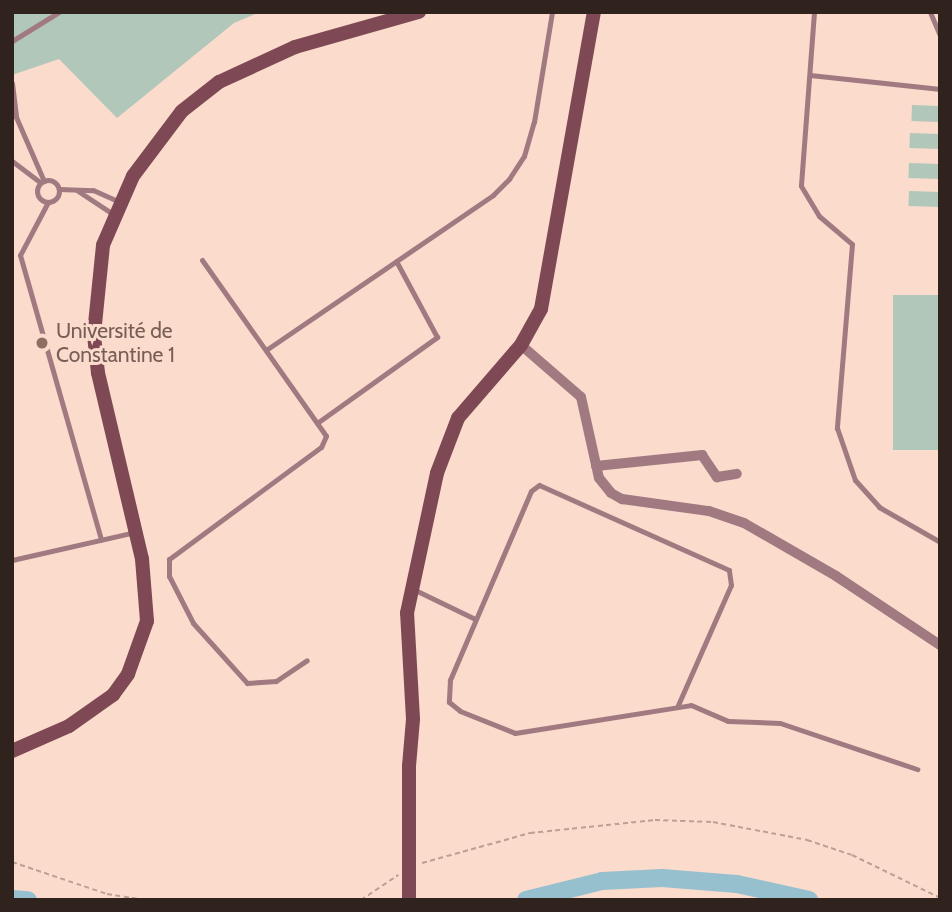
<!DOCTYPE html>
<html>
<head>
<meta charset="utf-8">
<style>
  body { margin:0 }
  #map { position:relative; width:952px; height:912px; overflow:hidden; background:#fadbcc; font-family:Cabin,sans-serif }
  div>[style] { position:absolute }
  .green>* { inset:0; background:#b1c7b9; transform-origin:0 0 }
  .river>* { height:18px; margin:-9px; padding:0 9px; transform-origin:9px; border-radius:9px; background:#97c0cf }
  .path>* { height:2px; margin-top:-1px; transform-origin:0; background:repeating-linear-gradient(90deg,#bba195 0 5px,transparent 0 8.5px) }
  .lane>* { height:5px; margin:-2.5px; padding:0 2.5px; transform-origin:2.5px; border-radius:2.5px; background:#a17a81 }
  .lane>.ring { margin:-2.5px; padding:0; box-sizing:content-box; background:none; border:5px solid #a17a81; border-radius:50% }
  .street>* { height:10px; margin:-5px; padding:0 5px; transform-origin:5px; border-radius:5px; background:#a17a81 }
  .secondary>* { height:14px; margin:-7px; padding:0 7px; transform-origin:7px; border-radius:7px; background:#7e4954 }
  .secondary-bridge>* { height:14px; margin:-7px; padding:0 7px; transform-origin:7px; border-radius:7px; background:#7e4954 }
  .dots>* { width:19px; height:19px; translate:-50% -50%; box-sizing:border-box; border:4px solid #fadbcc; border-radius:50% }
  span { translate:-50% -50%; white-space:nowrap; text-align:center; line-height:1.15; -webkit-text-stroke:6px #fadbcc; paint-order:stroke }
  .education-label { font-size:21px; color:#785e54 }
  .left { translate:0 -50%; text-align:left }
  .frame { position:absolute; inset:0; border:14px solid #30221c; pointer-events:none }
</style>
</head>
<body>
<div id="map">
  <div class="green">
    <div style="clip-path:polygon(12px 12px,260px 12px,234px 23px,117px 118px,59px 59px,12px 75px)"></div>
    <div style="left:912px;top:105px;width:28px;height:16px;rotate:2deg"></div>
    <div style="left:910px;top:133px;width:30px;height:15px;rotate:2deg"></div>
    <div style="left:909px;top:163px;width:31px;height:15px;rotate:2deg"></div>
    <div style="left:909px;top:191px;width:31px;height:15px;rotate:2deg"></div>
    <div style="left:893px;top:295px;width:47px;height:155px"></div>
  </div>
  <div class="river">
    <div style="left:12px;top:899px;width:16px;rotate:4deg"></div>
    <div style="left:526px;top:900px;width:78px;rotate:-14deg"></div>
    <div style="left:602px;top:881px;width:60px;rotate:-2.9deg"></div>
    <div style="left:662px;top:878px;width:75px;rotate:4.6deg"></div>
    <div style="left:737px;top:884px;width:74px;rotate:12.5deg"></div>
  </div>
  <div class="path">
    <div style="left:12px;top:862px;width:100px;rotate:18.6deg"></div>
    <div style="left:107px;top:894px;width:39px;rotate:9deg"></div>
    <div style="left:422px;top:863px;width:112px;rotate:-15.5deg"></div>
    <div style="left:530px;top:833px;width:126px;rotate:-5.9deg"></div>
    <div style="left:655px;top:820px;width:58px;rotate:2deg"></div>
    <div style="left:713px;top:822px;width:96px;rotate:10.8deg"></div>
    <div style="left:807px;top:840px;width:47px;rotate:18.4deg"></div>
    <div style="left:852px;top:855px;width:98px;rotate:26deg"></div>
    <div style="left:361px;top:900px;width:45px;rotate:-34deg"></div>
  </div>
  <div class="lane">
    <div style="left:814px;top:12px;width:174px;rotate:94.3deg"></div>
    <div style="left:801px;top:186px;width:35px;rotate:59deg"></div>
    <div style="left:819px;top:216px;width:43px;rotate:40.3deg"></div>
    <div style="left:852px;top:244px;width:185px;rotate:94.7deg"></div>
    <div style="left:837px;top:428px;width:55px;rotate:70.9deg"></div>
    <div style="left:855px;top:480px;width:36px;rotate:48deg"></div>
    <div style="left:879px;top:507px;width:70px;rotate:29.8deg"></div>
    <div style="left:930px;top:12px;width:26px;rotate:67deg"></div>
    <div style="left:12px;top:41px;width:55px;rotate:-31.7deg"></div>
    <div style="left:810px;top:75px;width:131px;rotate:6.1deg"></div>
    <div style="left:12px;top:83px;width:34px;rotate:83deg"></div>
    <div style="left:16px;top:117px;width:70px;rotate:66.4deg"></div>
    <div style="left:12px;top:161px;width:36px;rotate:37deg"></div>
    <div class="ring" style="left:37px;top:180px;width:17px;height:17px"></div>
    <div style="left:59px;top:189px;width:34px;rotate:2deg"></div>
    <div style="left:93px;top:190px;width:30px;rotate:24deg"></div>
    <div style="left:78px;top:191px;width:42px;rotate:33.3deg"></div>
    <div style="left:48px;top:202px;width:60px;rotate:117.8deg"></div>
    <div style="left:20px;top:255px;width:296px;rotate:74.1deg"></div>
    <div style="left:202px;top:260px;width:215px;rotate:54.8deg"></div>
    <div style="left:326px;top:436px;width:12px;rotate:114deg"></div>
    <div style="left:321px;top:447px;width:189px;rotate:143.6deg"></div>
    <div style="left:169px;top:559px;width:17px;rotate:90deg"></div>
    <div style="left:169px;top:576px;width:53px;rotate:62.9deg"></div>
    <div style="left:193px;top:623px;width:81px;rotate:48deg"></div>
    <div style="left:247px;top:683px;width:29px;rotate:-4deg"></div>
    <div style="left:276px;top:681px;width:37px;rotate:-34deg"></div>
    <div style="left:266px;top:350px;width:275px;rotate:-34.3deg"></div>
    <div style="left:493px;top:195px;width:23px;rotate:-45deg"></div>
    <div style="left:509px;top:179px;width:27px;rotate:-57deg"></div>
    <div style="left:524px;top:156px;width:35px;rotate:-74deg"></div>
    <div style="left:534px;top:122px;width:111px;rotate:-80.7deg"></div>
    <div style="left:317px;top:423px;width:148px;rotate:-35.6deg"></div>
    <div style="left:437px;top:337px;width:86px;rotate:-118.3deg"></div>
    <div style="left:12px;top:560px;width:126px;rotate:-12.8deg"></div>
    <div style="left:413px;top:589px;width:69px;rotate:25.8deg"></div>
    <div style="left:678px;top:705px;width:131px;rotate:-66.2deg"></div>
    <div style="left:731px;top:585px;width:15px;rotate:-98deg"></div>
    <div style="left:729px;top:570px;width:208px;rotate:-155.9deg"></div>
    <div style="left:539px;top:485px;width:10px;rotate:143deg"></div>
    <div style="left:531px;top:491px;width:206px;rotate:113.2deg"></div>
    <div style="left:450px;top:680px;width:22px;rotate:93deg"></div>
    <div style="left:449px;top:702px;width:14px;rotate:39deg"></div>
    <div style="left:460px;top:711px;width:59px;rotate:21.8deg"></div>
    <div style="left:515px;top:733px;width:178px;rotate:-9deg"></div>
    <div style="left:691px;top:705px;width:40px;rotate:23.4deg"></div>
    <div style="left:728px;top:721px;width:52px;rotate:2.2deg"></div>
    <div style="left:780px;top:723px;width:145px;rotate:18.6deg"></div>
  </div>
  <div class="street">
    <div style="left:521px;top:345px;width:79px;rotate:40.9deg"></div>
    <div style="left:581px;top:397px;width:83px;rotate:77.5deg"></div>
    <div style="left:599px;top:478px;width:19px;rotate:51deg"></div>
    <div style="left:611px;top:493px;width:13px;rotate:29deg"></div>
    <div style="left:622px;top:499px;width:88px;rotate:7.9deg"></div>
    <div style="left:709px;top:511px;width:37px;rotate:19deg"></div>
    <div style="left:744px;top:523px;width:106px;rotate:29.9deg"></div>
    <div style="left:836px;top:576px;width:125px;rotate:33.6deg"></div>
    <div style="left:596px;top:466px;width:107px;rotate:-5.9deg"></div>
    <div style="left:702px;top:455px;width:27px;rotate:56deg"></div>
    <div style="left:717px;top:477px;width:20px;rotate:-9deg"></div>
  </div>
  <div class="secondary">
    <div style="left:12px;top:751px;width:62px;rotate:-23.7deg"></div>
    <div style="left:69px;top:726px;width:54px;rotate:-35.2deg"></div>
    <div style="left:113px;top:695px;width:26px;rotate:-54deg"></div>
    <div style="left:128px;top:674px;width:56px;rotate:-70.3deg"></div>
    <div style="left:147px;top:621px;width:62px;rotate:-94.6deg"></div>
    <div style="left:142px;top:559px;width:191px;rotate:-103.3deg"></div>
    <div style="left:98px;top:373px;width:39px;rotate:-96deg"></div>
    <div style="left:94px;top:334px;width:89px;rotate:-84.2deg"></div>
    <div style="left:103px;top:245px;width:75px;rotate:-66.5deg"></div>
    <div style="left:133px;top:176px;width:81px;rotate:-53deg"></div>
    <div style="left:182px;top:111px;width:47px;rotate:-38.1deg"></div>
    <div style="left:219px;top:82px;width:84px;rotate:-24.7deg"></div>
    <div style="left:295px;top:47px;width:129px;rotate:-15.8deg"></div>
    <div style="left:409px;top:766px;width:47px;rotate:-85.1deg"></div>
    <div style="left:413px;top:719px;width:106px;rotate:-93.2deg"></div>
    <div style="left:407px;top:613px;width:143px;rotate:-77.9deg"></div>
    <div style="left:437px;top:473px;width:59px;rotate:-69.1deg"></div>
    <div style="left:458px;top:418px;width:96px;rotate:-49.2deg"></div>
    <div style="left:521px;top:345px;width:41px;rotate:-60.9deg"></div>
    <div style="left:541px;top:309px;width:302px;rotate:-79.9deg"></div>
  </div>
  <div class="secondary-bridge">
    <div style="left:409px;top:900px;width:134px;rotate:-90deg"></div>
  </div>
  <div class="dots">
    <div style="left:42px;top:343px;background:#8d6e63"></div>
  </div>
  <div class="education-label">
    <span class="left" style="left:56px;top:343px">Université de<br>Constantine 1</span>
  </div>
  <div class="frame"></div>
</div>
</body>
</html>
